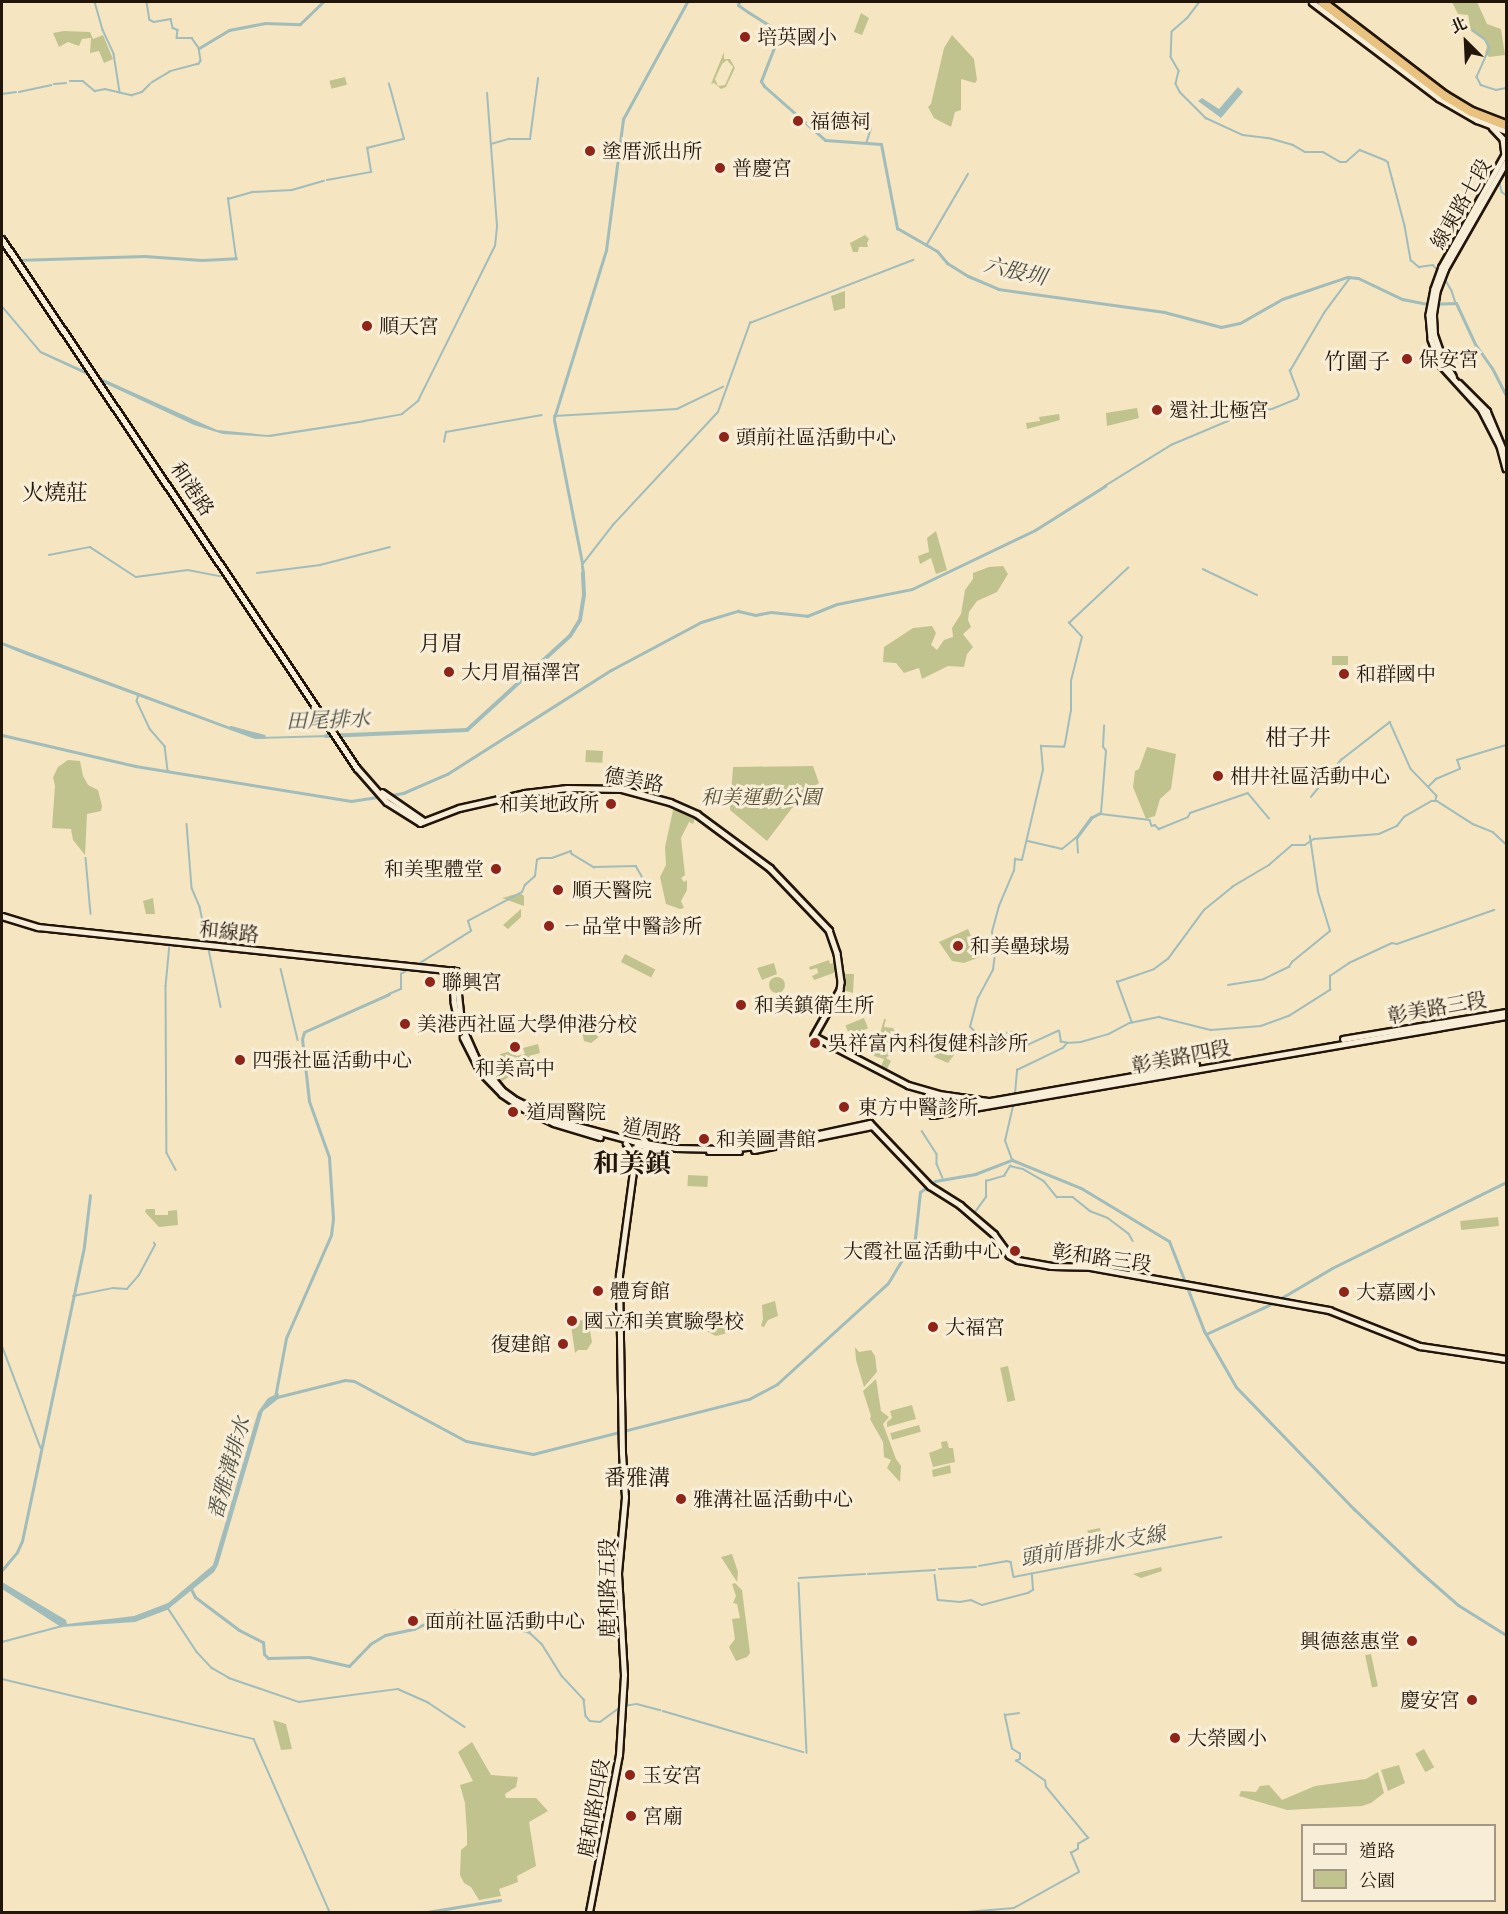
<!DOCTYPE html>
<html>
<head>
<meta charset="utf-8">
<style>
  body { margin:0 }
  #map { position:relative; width:1508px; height:1914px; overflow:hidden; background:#f5e5c1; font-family:"IM FELL French Canon","Noto Serif TC",serif }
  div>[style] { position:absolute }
  .green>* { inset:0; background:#c1c38f; transform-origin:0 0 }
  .round { border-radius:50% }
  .water>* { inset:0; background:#a0bdbc }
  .stream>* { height:1.5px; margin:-0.75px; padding:0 0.75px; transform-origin:0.75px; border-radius:0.75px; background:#a0bdbc }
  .canal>* { height:3px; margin:-1.5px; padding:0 1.5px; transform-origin:1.5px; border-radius:1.5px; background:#a0bdbc }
  .river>* { height:4px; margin:-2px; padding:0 2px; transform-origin:2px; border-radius:2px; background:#a0bdbc }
  .roads { filter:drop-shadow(2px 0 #22150a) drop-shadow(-2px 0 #22150a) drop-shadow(0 2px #22150a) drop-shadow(0 -2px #22150a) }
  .secondary>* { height:4.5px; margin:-2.25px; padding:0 2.25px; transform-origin:2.25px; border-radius:2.25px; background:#f8eed7 }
  .motorway>* { height:8px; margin:-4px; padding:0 4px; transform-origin:4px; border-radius:4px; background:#eac280 }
  .dots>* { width:16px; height:16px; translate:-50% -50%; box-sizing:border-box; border:3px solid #f8eed7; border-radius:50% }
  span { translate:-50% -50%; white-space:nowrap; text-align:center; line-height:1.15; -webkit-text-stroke:6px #f8eed7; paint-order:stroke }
  .poi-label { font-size:20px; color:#22150a }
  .left { translate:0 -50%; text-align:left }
  .right { translate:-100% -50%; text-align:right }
  .street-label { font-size:20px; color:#22150a }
  .park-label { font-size:20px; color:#5a5239; font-style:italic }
  .water-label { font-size:21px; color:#4e5048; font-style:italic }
  .quarter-label { font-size:22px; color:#22150a }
  .district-label { font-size:26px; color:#22150a; font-weight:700 }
  .frame { position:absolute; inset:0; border:3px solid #22150a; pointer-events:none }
  .legend { position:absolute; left:1301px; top:1824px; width:195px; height:78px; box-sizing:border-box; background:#f8eed7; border:2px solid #a29785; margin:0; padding:8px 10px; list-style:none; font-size:18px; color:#22150a }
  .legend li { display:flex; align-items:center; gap:12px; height:30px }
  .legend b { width:30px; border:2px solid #a29785 }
  .north { position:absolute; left:1436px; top:12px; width:60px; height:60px; -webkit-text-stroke:4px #f8eed7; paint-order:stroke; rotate:336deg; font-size:16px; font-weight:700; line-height:24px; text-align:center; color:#22150a }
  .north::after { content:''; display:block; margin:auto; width:21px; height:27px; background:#22150a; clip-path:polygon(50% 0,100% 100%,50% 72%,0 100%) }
</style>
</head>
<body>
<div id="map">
  <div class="green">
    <div style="clip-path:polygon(1452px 2px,1477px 2px,1487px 24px,1501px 29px,1505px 55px,1489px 57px,1485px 53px,1487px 47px,1485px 41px,1471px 31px,1468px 15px,1458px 14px)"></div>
    <div style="clip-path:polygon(861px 13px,869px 18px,862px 35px,854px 32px)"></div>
    <div style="clip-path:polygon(64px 31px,90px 32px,93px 39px,103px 35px,113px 59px,104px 63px,99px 51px,90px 53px,91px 38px,82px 39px,79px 46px,68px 42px,59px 47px,53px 33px)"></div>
    <div style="clip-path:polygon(952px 35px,974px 59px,977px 80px,975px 83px,961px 79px,961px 110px,955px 112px,951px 127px,934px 118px,928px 107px,931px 104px,944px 48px)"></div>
    <div style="clip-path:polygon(evenodd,724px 52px,724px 59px,730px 59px,735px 68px,726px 87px,721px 89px,714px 83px,711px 84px,724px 52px,727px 60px,733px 67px,725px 85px,718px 86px,715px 79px,722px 64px,727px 60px)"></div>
    <div style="left:345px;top:77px;width:8px;height:16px;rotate:76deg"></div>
    <div style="clip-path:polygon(865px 235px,869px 239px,867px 243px,868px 247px,859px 247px,858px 252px,853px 252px,850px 243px)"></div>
    <div style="clip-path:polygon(845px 291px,845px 308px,834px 311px,831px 296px)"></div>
    <div style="clip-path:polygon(1137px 408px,1139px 418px,1107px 426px,1106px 413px)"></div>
    <div style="clip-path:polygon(1059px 414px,1060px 420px,1027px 429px,1026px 423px,1040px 421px,1039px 417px)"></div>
    <div style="clip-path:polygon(936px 531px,947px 570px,936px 574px,931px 558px,920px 564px,918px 556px,929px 552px,927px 538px)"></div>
    <div style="clip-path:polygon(1003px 566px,1008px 574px,997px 592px,977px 601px,969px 612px,968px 620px,971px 627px,963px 634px,973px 647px,967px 654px,964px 667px,948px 666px,922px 679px,919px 668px,904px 673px,896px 663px,883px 662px,884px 647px,913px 628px,932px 626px,936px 633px,931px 645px,937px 650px,944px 640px,953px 637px,952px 628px,961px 614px,965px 590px,973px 579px,973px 573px,989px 567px)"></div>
    <div style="left:1348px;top:656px;width:9px;height:16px;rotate:90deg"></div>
    <div style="clip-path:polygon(1147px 747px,1176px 754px,1171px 789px,1160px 799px,1155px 816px,1146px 819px,1133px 787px,1135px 771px,1139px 769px)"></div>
    <div style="left:586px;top:750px;width:17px;height:12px;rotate:3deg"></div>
    <div style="clip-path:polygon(68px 760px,80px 761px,83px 776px,88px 785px,98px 790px,102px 806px,101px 811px,87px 814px,85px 855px,73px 840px,71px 829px,52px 828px,55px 786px,53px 777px,58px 767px)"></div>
    <div style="clip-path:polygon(813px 766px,819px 783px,805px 792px,805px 798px,792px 808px,767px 841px,730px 810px,733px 767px)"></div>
    <div style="clip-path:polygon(674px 806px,696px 816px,693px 824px,689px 822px,681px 838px,685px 875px,681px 878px,684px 882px,687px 880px,687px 890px,681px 901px,684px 908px,680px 909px,666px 904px,660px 877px,666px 865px,665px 847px)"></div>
    <div style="clip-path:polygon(520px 893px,524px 896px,524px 906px,502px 898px)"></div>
    <div style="clip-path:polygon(153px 898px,155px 914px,146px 914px,143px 901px)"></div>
    <div style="clip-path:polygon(521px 909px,521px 917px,508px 929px,503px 925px)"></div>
    <div style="clip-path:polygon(968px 929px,980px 957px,964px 963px,952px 961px,939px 942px)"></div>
    <div style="left:625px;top:954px;width:34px;height:9px;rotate:27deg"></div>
    <div style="clip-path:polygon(829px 960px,830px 964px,837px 962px,839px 971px,814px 980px,812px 976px,818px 973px,817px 968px,810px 970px,809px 967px)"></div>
    <div style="clip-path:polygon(774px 963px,777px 974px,762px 980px,757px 968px)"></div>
    <div style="clip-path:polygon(844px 974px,854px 974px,853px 993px,843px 990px)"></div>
    <div class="round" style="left:769px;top:977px;width:16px;height:16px"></div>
    <div style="clip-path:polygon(604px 1015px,610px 1022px,609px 1029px,591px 1043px,584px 1041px,582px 1032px)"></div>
    <div style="left:864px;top:1018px;width:11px;height:20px;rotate:68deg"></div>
    <div style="clip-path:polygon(884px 1019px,886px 1019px,884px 1027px,893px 1028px,896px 1034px,891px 1053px,886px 1058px,891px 1061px,886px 1071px,880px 1069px,884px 1059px,874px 1056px)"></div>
    <div style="clip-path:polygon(538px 1044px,540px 1053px,529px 1056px,532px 1063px,530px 1069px,511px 1073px,512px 1075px,499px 1083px,494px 1076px,507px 1067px,507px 1058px,501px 1059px,500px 1054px,514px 1050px,516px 1056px,525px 1054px,523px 1048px)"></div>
    <div style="clip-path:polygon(942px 1046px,954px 1055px,948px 1063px,934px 1057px)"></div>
    <div style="clip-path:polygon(932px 1096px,974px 1102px,931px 1110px)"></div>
    <div style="left:688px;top:1175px;width:20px;height:11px;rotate:3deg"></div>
    <div style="clip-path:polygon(146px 1209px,155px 1209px,155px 1215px,168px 1215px,168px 1211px,177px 1210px,178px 1225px,159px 1227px,145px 1212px)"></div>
    <div style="left:1498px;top:1217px;width:9px;height:38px;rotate:84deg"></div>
    <div style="clip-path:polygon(775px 1301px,778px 1316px,768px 1320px,764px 1327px,761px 1326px,763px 1319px,762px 1305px)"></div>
    <div style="clip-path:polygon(741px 1314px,742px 1316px,736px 1318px,739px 1325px,735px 1331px,716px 1336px,708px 1332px,708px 1325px,705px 1323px)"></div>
    <div style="clip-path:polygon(573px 1317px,574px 1323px,582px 1320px,589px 1325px,592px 1342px,587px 1350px,578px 1350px,575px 1353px,570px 1318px)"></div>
    <div style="clip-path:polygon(855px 1347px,859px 1352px,871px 1350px,875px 1356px,877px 1372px,864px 1387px,856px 1360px)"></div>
    <div style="left:1008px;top:1366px;width:35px;height:8px;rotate:78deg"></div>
    <div style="clip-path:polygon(876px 1379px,881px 1411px,889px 1417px,883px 1424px,896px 1459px,901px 1466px,900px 1482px,887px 1468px,891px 1460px,884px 1457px,883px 1442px,870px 1419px,871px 1416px,863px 1391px)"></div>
    <div style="clip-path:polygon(912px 1405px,916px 1419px,887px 1427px,887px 1422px,892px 1418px,890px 1411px)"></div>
    <div style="left:919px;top:1425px;width:7px;height:30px;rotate:74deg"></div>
    <div style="clip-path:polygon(947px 1441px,949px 1448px,953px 1448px,955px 1462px,933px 1467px,929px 1453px,942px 1448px,941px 1442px)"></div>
    <div style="clip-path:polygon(950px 1465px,951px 1473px,933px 1477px,932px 1470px)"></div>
    <div style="left:1100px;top:1528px;width:15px;height:13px;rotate:79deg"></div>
    <div style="clip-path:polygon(732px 1554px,738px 1572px,737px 1582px,721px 1557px)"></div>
    <div style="clip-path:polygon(1161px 1567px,1162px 1571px,1141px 1578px,1133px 1574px)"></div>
    <div style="clip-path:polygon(735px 1583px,742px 1590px,750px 1653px,747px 1657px,736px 1661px,729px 1647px,735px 1639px,732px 1619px,740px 1618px,737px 1604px,733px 1603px,736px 1596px,732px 1584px)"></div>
    <div style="left:1371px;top:1654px;width:33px;height:6px;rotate:78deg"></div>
    <div style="clip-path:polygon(273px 1720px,286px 1724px,292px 1749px,281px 1750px)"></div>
    <div style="clip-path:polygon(472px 1742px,491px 1775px,518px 1777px,516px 1787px,505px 1794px,506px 1798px,536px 1798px,548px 1811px,529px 1822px,536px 1866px,517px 1876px,518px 1882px,499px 1889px,501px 1896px,479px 1900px,471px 1887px,464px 1883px,460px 1875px,461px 1850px,467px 1845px,467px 1833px,465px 1803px,460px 1785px,473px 1781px,458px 1752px)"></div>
    <div style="left:1424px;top:1749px;width:21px;height:10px;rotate:61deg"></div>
    <div style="clip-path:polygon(1399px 1765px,1405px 1783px,1388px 1791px,1381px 1770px)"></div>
    <div style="clip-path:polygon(1378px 1772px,1384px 1793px,1371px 1803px,1362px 1806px,1287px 1810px,1239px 1796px,1241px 1791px,1256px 1792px,1260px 1786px,1269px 1785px,1282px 1800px,1315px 1786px,1366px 1779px)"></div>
  </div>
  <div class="water">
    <div style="clip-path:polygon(1238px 87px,1243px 92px,1221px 118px,1198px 101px,1202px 98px,1219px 109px)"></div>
    <div style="clip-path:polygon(2px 305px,41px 351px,217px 430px,268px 435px,365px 420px,366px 422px,270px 437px,223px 434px,194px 425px,40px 353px,2px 308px)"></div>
    <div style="clip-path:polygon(2px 642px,249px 734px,260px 737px,329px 735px,331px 737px,255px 739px,26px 655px,2px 645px)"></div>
    <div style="clip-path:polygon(279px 1393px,278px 1399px,263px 1411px,218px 1565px,214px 1572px,167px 1610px,135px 1622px,61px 1627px,2px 1589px,2px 1582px,66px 1620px,67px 1624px,134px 1616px,168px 1603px,213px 1565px,258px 1412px,268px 1398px)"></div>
  </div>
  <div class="stream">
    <div style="left:95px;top:2px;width:29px;rotate:74deg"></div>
    <div style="left:103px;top:30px;width:26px;rotate:65deg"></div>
    <div style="left:114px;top:54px;width:39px;rotate:81deg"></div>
    <div style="left:147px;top:2px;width:18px;rotate:81deg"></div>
    <div style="left:150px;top:20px;width:4px;rotate:27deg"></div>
    <div style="left:154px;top:22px;width:17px;rotate:-10deg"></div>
    <div style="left:171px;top:19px;width:9px;rotate:77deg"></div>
    <div style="left:173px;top:28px;width:5px;rotate:22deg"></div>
    <div style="left:178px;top:30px;width:8px;rotate:97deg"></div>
    <div style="left:177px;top:38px;width:15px"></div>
    <div style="left:192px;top:38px;width:12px;rotate:55deg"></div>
    <div style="left:199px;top:48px;width:13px;rotate:81deg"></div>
    <div style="left:201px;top:61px;width:4px;rotate:124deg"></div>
    <div style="left:199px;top:64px;width:30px;rotate:165deg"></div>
    <div style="left:170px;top:72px;width:21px;rotate:149deg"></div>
    <div style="left:1200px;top:2px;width:20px;rotate:127deg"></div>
    <div style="left:1188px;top:18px;width:21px;rotate:139deg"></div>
    <div style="left:1172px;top:32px;width:25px;rotate:92deg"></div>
    <div style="left:1171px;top:57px;width:16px;rotate:60deg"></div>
    <div style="left:1179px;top:71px;width:13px;rotate:103deg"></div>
    <div style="left:1176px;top:84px;width:9px;rotate:63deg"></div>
    <div style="left:1180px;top:92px;width:37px;rotate:45deg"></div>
    <div style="left:1206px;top:118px;width:41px;rotate:24.7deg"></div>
    <div style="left:1243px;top:135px;width:26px;rotate:7deg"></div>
    <div style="left:1269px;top:138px;width:25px;rotate:16deg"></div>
    <div style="left:1293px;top:145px;width:14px;rotate:30deg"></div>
    <div style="left:1305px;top:152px;width:18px"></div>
    <div style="left:1323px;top:152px;width:20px;rotate:30deg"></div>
    <div style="left:1340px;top:162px;width:6px"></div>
    <div style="left:1346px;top:162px;width:18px;rotate:-41deg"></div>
    <div style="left:1360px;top:150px;width:27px;rotate:22deg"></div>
    <div style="left:1385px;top:160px;width:4px;rotate:34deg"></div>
    <div style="left:1388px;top:162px;width:66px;rotate:75.1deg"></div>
    <div style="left:1405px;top:226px;width:35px;rotate:80deg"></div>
    <div style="left:1411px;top:260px;width:11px;rotate:41deg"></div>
    <div style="left:1419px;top:267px;width:14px;rotate:-8deg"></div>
    <div style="left:1433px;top:265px;width:8px;rotate:45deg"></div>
    <div style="left:1473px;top:30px;width:15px;rotate:37deg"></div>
    <div style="left:1485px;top:39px;width:10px;rotate:61deg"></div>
    <div style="left:1490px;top:48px;width:32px;rotate:114deg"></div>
    <div style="left:1477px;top:77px;width:9px;rotate:63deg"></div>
    <div style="left:1481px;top:85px;width:16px;rotate:18deg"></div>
    <div style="left:1496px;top:90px;width:10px;rotate:-11deg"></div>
    <div style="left:70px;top:81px;width:13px"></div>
    <div style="left:83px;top:81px;width:16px;rotate:40deg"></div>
    <div style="left:95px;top:91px;width:10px;rotate:-11deg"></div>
    <div style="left:105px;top:89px;width:28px;rotate:13deg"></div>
    <div style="left:132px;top:95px;width:10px;rotate:-17deg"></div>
    <div style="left:142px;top:92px;width:11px;rotate:-45deg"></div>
    <div style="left:54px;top:84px;width:12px;rotate:-5deg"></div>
    <div style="left:19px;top:92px;width:33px;rotate:-12deg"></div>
    <div style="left:2px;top:94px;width:14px;rotate:-8deg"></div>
    <div style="left:491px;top:144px;width:19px;rotate:-16deg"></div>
    <div style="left:509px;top:139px;width:21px"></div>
    <div style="left:530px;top:139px;width:61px;rotate:-82.4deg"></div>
    <div style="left:866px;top:144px;width:16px;rotate:-72deg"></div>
    <div style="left:1506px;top:171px;width:13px;rotate:117deg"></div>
    <div style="left:1500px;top:183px;width:9px;rotate:77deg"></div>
    <div style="left:1502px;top:192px;width:5px;rotate:37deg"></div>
    <div style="left:327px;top:180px;width:45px;rotate:-10.3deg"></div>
    <div style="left:371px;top:172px;width:24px;rotate:-99deg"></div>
    <div style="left:367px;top:148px;width:38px;rotate:-14deg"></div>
    <div style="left:404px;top:139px;width:57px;rotate:-105.3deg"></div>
    <div style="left:926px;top:246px;width:83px;rotate:-59.7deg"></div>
    <div style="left:236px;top:258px;width:60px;rotate:-97.7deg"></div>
    <div style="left:228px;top:199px;width:25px;rotate:-16deg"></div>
    <div style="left:252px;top:192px;width:40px;rotate:-2.9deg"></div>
    <div style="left:292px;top:190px;width:33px;rotate:-16deg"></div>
    <div style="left:1444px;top:277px;width:16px;rotate:60deg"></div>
    <div style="left:1452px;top:291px;width:13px;rotate:72deg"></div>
    <div style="left:554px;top:416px;width:123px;rotate:-3.3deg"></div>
    <div style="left:677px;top:409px;width:51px;rotate:-25.6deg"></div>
    <div style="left:364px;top:421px;width:39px;rotate:-10deg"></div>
    <div style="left:402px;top:414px;width:21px;rotate:-39deg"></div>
    <div style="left:418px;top:401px;width:173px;rotate:-63.6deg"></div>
    <div style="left:495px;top:246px;width:20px;rotate:-84deg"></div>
    <div style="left:497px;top:226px;width:133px;rotate:-94.3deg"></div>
    <div style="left:444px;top:442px;width:10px;rotate:-79deg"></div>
    <div style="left:446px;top:432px;width:97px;rotate:-10.1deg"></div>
    <div style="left:1105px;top:486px;width:78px;rotate:-31.8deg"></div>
    <div style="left:1171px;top:445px;width:82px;rotate:-22.8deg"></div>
    <div style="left:1247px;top:413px;width:25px;rotate:-9deg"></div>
    <div style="left:1272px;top:409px;width:27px;rotate:-22deg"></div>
    <div style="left:1297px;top:399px;width:4px;rotate:-63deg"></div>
    <div style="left:1299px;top:395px;width:26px;rotate:-111deg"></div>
    <div style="left:1290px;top:371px;width:67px;rotate:-59.6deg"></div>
    <div style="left:1324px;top:313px;width:44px;rotate:-53.4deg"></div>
    <div style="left:49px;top:555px;width:42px;rotate:-11deg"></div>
    <div style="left:90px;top:547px;width:55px;rotate:33.1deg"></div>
    <div style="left:136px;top:577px;width:52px;rotate:-7.7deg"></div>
    <div style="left:188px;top:570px;width:33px;rotate:11deg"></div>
    <div style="left:582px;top:565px;width:51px;rotate:-52.2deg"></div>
    <div style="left:613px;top:525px;width:154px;rotate:-47.1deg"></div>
    <div style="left:718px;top:412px;width:95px;rotate:-70.2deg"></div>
    <div style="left:750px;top:323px;width:175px;rotate:-21.1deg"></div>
    <div style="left:1203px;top:569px;width:60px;rotate:25.7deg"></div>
    <div style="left:257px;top:573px;width:64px;rotate:-7.2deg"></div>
    <div style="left:320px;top:565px;width:72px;rotate:-14.4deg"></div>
    <div style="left:139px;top:695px;width:6px;rotate:108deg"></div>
    <div style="left:137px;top:701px;width:31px;rotate:65deg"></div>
    <div style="left:150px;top:729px;width:23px;rotate:49deg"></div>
    <div style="left:165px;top:746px;width:25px;rotate:83deg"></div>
    <div style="left:1429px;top:786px;width:10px;rotate:-45deg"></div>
    <div style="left:1436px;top:779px;width:26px;rotate:-23deg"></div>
    <div style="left:1460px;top:769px;width:9px;rotate:-108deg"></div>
    <div style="left:1457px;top:760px;width:51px;rotate:-17deg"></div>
    <div style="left:1311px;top:797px;width:48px;rotate:-51deg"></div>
    <div style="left:1341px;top:760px;width:62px;rotate:-37.8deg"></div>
    <div style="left:1390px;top:722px;width:51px;rotate:65.9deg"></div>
    <div style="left:1411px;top:769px;width:37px;rotate:46deg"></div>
    <div style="left:1437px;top:796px;width:4px;rotate:104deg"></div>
    <div style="left:187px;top:824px;width:64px;rotate:85.5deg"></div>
    <div style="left:192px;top:888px;width:21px;rotate:67deg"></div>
    <div style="left:200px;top:907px;width:102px;rotate:78.1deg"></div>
    <div style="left:1028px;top:841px;width:35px;rotate:13deg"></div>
    <div style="left:1062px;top:849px;width:19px;rotate:-39deg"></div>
    <div style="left:1077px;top:837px;width:24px;rotate:-54deg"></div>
    <div style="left:1091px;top:818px;width:11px;rotate:-27deg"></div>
    <div style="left:1101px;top:813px;width:62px;rotate:-85.4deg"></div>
    <div style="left:1106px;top:751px;width:5px;rotate:-127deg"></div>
    <div style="left:1103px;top:747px;width:21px;rotate:-87deg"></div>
    <div style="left:1078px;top:853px;width:14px;rotate:-94deg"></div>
    <div style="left:1077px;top:839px;width:26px;rotate:-53deg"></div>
    <div style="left:1093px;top:818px;width:9px;rotate:-27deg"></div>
    <div style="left:1101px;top:814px;width:49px;rotate:7deg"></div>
    <div style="left:1150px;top:820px;width:6px;rotate:72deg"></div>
    <div style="left:1152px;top:826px;width:3px;rotate:-18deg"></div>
    <div style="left:1155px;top:825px;width:6px;rotate:45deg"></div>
    <div style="left:1159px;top:829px;width:31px;rotate:-22deg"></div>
    <div style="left:1188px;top:817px;width:4px;rotate:-63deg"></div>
    <div style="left:1190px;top:813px;width:61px;rotate:-19deg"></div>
    <div style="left:1248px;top:793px;width:33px;rotate:50deg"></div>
    <div style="left:86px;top:858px;width:56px;rotate:84.9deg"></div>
    <div style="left:170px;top:944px;width:42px;rotate:95.4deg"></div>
    <div style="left:166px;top:986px;width:167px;rotate:89.7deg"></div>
    <div style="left:167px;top:1153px;width:19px;rotate:62deg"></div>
    <div style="left:417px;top:965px;width:64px;rotate:-32.2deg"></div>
    <div style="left:471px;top:931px;width:10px;rotate:-107deg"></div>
    <div style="left:468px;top:921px;width:61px;rotate:-28.2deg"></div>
    <div style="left:522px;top:892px;width:8px;rotate:-67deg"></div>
    <div style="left:525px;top:885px;width:13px;rotate:-42deg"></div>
    <div style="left:535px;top:876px;width:16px;rotate:-83deg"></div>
    <div style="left:537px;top:860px;width:4px;rotate:-27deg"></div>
    <div style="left:541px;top:858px;width:11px"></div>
    <div style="left:552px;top:858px;width:20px;rotate:-20deg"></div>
    <div style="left:571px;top:851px;width:3px;rotate:72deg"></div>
    <div style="left:572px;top:854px;width:26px;rotate:31deg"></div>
    <div style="left:594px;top:867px;width:42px;rotate:-1.4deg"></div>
    <div style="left:636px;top:866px;width:32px;rotate:60deg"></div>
    <div style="left:652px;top:894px;width:6px;rotate:108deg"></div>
    <div style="left:281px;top:969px;width:73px;rotate:76.5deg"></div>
    <div style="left:1228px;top:985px;width:36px;rotate:-9deg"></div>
    <div style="left:1264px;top:979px;width:28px;rotate:-26deg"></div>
    <div style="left:1289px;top:967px;width:6px;rotate:-59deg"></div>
    <div style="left:1292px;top:962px;width:49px;rotate:-39.2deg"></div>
    <div style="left:1330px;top:931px;width:41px;rotate:-107.1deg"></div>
    <div style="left:1318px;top:892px;width:56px;rotate:-98.3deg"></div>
    <div style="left:389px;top:994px;width:13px;rotate:-23deg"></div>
    <div style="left:401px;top:989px;width:15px;rotate:-90deg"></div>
    <div style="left:401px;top:974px;width:10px;rotate:-29deg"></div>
    <div style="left:1132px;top:1023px;width:44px;rotate:-110.1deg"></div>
    <div style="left:1117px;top:982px;width:39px;rotate:-19deg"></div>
    <div style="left:1154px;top:969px;width:17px;rotate:-36deg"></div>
    <div style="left:1168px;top:959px;width:61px;rotate:-53.7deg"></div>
    <div style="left:1204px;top:910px;width:36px;rotate:-39deg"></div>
    <div style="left:1232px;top:887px;width:43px;rotate:-30.7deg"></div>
    <div style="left:1269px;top:865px;width:30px;rotate:-41deg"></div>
    <div style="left:1292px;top:845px;width:13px"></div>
    <div style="left:1305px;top:845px;width:11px;rotate:-34deg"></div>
    <div style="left:1314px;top:839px;width:65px;rotate:-4.4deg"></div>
    <div style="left:1379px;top:834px;width:20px;rotate:-24deg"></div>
    <div style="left:1397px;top:826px;width:11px;rotate:-52deg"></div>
    <div style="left:1404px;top:817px;width:32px;rotate:-30deg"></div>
    <div style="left:1432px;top:801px;width:5px"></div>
    <div style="left:1437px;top:801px;width:43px;rotate:32.6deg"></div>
    <div style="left:1473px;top:824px;width:22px;rotate:22deg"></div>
    <div style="left:1493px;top:832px;width:18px;rotate:43deg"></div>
    <div style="left:1067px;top:1043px;width:6px;rotate:-171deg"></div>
    <div style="left:1061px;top:1042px;width:11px;rotate:-100deg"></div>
    <div style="left:1059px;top:1031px;width:41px;rotate:155.3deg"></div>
    <div style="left:1022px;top:1048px;width:11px;rotate:-146deg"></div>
    <div style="left:1013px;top:1042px;width:9px;rotate:-96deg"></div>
    <div style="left:1012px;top:1033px;width:34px;rotate:177deg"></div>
    <div style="left:978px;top:1035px;width:11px;rotate:-135deg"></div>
    <div style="left:970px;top:1027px;width:30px;rotate:-75deg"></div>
    <div style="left:978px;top:998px;width:32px;rotate:-62deg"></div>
    <div style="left:993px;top:970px;width:17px;rotate:-83deg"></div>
    <div style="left:995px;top:953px;width:21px;rotate:-98deg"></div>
    <div style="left:992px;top:932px;width:27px;rotate:-75deg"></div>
    <div style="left:999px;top:906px;width:38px;rotate:-67deg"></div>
    <div style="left:1014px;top:871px;width:12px;rotate:-85deg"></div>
    <div style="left:1015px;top:859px;width:7px;rotate:8deg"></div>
    <div style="left:1022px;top:860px;width:92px;rotate:-76.9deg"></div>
    <div style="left:1043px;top:770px;width:24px;rotate:-95deg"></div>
    <div style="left:1041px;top:746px;width:23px;rotate:2deg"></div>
    <div style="left:1064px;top:747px;width:3px;rotate:-72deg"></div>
    <div style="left:1065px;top:744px;width:34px;rotate:-80deg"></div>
    <div style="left:1071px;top:711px;width:30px;rotate:-90deg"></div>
    <div style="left:1071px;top:681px;width:45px;rotate:-76deg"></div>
    <div style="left:1082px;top:637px;width:19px;rotate:-133deg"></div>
    <div style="left:1069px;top:623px;width:81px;rotate:-43deg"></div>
    <div style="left:1015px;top:1094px;width:24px;rotate:-85deg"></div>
    <div style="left:1017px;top:1070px;width:51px;rotate:-25.6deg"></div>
    <div style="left:1063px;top:1048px;width:6px;rotate:-51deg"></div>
    <div style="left:1067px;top:1043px;width:14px;rotate:-4deg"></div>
    <div style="left:1081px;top:1042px;width:29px;rotate:-16deg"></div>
    <div style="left:1109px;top:1034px;width:24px;rotate:-28deg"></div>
    <div style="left:1130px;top:1023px;width:30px;rotate:-12deg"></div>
    <div style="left:1159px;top:1017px;width:54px;rotate:14deg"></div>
    <div style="left:1211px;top:1030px;width:50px;rotate:-4.6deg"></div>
    <div style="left:1261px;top:1026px;width:30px;rotate:-20deg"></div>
    <div style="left:1289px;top:1016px;width:49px;rotate:-32.4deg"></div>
    <div style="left:1330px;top:990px;width:14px;rotate:-90deg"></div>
    <div style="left:1330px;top:976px;width:23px;rotate:-34deg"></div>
    <div style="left:1349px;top:963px;width:47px;rotate:-24.9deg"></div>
    <div style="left:1392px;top:943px;width:5px;rotate:11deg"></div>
    <div style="left:1397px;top:944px;width:103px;rotate:-19.3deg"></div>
    <div style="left:922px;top:1131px;width:27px;rotate:57deg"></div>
    <div style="left:937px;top:1154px;width:10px;rotate:90deg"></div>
    <div style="left:937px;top:1164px;width:15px;rotate:67deg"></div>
    <div style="left:1012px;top:1160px;width:20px;rotate:-110deg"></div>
    <div style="left:1005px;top:1141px;width:40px;rotate:-77deg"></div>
    <div style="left:973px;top:1215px;width:22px;rotate:-54deg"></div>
    <div style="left:986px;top:1197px;width:16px;rotate:-90deg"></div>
    <div style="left:986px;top:1181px;width:19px;rotate:-16deg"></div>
    <div style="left:1004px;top:1176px;width:12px;rotate:-59deg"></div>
    <div style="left:1010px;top:1166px;width:13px;rotate:13deg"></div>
    <div style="left:1023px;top:1169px;width:24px;rotate:30deg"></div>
    <div style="left:1044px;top:1181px;width:21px;rotate:51deg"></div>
    <div style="left:1057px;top:1197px;width:16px"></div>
    <div style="left:1073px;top:1197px;width:22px;rotate:39deg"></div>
    <div style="left:1090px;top:1211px;width:19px;rotate:21deg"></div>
    <div style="left:1108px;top:1218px;width:26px;rotate:37deg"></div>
    <div style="left:1129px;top:1234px;width:8px;rotate:60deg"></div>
    <div style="left:73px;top:1296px;width:41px;rotate:-11.3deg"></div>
    <div style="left:113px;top:1288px;width:14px;rotate:4deg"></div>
    <div style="left:127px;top:1289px;width:18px;rotate:-49deg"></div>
    <div style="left:139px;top:1275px;width:34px;rotate:-62deg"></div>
    <div style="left:155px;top:1245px;width:2px;rotate:-117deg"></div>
    <div style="left:2px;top:1345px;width:110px;rotate:69.3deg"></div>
    <div style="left:979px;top:1566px;width:27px;rotate:-10deg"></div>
    <div style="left:1006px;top:1561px;width:5px;rotate:11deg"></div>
    <div style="left:1011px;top:1562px;width:15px;rotate:79deg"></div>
    <div style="left:1014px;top:1577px;width:211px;rotate:-10.9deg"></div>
    <div style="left:939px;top:1569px;width:37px;rotate:-3deg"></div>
    <div style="left:868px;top:1574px;width:67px;rotate:-3.4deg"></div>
    <div style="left:935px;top:1575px;width:25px;rotate:83deg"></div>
    <div style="left:938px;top:1600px;width:22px;rotate:5deg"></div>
    <div style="left:960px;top:1602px;width:11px;rotate:-10deg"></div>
    <div style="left:971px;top:1600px;width:12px;rotate:24deg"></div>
    <div style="left:982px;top:1605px;width:48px;rotate:-14.6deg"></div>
    <div style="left:1028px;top:1593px;width:6px;rotate:-31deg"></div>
    <div style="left:1033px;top:1590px;width:16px;rotate:-94deg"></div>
    <div style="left:799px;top:1578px;width:66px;rotate:-3.5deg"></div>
    <div style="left:799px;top:1583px;width:170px;rotate:87.3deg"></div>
    <div style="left:168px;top:1608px;width:53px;rotate:56.6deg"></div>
    <div style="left:197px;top:1652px;width:22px;rotate:47deg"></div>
    <div style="left:212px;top:1668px;width:20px;rotate:30deg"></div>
    <div style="left:229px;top:1678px;width:74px;rotate:18.9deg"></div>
    <div style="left:299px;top:1702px;width:100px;rotate:-7.5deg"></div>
    <div style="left:398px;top:1689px;width:34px;rotate:24deg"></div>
    <div style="left:429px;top:1703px;width:43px;rotate:33.7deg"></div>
    <div style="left:529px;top:1632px;width:18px;rotate:43deg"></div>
    <div style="left:542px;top:1644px;width:38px;rotate:58deg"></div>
    <div style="left:562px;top:1676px;width:33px;rotate:47deg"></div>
    <div style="left:584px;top:1700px;width:16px;rotate:83deg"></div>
    <div style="left:586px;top:1716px;width:6px;rotate:51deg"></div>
    <div style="left:590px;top:1721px;width:10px;rotate:6deg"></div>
    <div style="left:600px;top:1722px;width:24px;rotate:-36deg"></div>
    <div style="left:2px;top:1642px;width:62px;rotate:-14.9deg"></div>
    <div style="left:2px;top:1679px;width:259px;rotate:13.4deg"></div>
    <div style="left:254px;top:1739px;width:189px;rotate:66.3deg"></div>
    <div style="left:624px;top:1706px;width:13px;rotate:-9deg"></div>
    <div style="left:637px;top:1704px;width:24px;rotate:15deg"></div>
    <div style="left:663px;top:1711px;width:146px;rotate:16.3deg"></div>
    <div style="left:967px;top:1912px;width:47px;rotate:-4.9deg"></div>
    <div style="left:1014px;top:1908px;width:74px;rotate:-29deg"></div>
    <div style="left:1079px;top:1872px;width:21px;rotate:-113deg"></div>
    <div style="left:1071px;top:1853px;width:8px;rotate:-30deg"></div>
    <div style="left:1078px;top:1849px;width:5px;rotate:-90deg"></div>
    <div style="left:1078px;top:1844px;width:12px;rotate:-31deg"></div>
    <div style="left:1088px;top:1838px;width:66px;rotate:-129.5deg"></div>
    <div style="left:1046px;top:1787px;width:6px;rotate:-99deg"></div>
    <div style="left:1045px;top:1781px;width:35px;rotate:-145deg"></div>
    <div style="left:1016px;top:1761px;width:4px;rotate:-27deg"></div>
    <div style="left:1020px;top:1759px;width:5px;rotate:-90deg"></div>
    <div style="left:1020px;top:1754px;width:9px;rotate:-148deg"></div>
    <div style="left:1012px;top:1749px;width:35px;rotate:-102deg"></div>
    <div style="left:1005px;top:1715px;width:14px;rotate:-8deg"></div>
  </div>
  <div class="canal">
    <div style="left:739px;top:2px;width:3px;rotate:108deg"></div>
    <div style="left:738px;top:5px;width:12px;rotate:35deg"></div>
    <div style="left:748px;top:12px;width:38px;rotate:32deg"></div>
    <div style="left:780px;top:32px;width:53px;rotate:111.2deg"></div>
    <div style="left:761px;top:81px;width:6px;rotate:59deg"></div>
    <div style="left:764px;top:86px;width:81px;rotate:41.5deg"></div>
    <div style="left:825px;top:140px;width:56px;rotate:4.1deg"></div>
    <div style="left:881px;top:144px;width:86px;rotate:79.2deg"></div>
    <div style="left:897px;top:228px;width:46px;rotate:29.9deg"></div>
    <div style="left:937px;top:251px;width:16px;rotate:50deg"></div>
    <div style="left:947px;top:263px;width:25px;rotate:32deg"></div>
    <div style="left:968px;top:276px;width:33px;rotate:23deg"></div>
    <div style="left:998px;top:289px;width:168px;rotate:7.9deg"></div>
    <div style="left:1164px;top:312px;width:59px;rotate:14.7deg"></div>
    <div style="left:1221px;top:327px;width:19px;rotate:-12deg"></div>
    <div style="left:1240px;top:323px;width:48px;rotate:-29.7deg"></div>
    <div style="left:1282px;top:299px;width:69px;rotate:-18.7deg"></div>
    <div style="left:1347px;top:277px;width:11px;rotate:5deg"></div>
    <div style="left:1358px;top:278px;width:49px;rotate:25.5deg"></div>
    <div style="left:1402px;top:299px;width:26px;rotate:11deg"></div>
    <div style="left:1428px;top:304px;width:28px;rotate:-2deg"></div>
    <div style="left:1456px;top:303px;width:45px;rotate:65.1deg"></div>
    <div style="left:1475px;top:344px;width:29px;rotate:55deg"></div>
    <div style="left:1492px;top:368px;width:31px;rotate:63deg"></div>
    <div style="left:199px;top:48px;width:35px;rotate:-31deg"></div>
    <div style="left:229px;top:30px;width:37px;rotate:-11deg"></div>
    <div style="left:265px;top:23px;width:35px;rotate:2deg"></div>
    <div style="left:300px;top:24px;width:32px;rotate:-44deg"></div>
    <div style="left:16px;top:260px;width:128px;rotate:-1.8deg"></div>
    <div style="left:144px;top:256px;width:58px;rotate:3.9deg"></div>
    <div style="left:202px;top:260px;width:34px;rotate:-3deg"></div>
    <div style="left:554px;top:418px;width:176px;rotate:-72.8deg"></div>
    <div style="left:606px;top:250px;width:132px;rotate:-82.6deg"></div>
    <div style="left:623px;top:119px;width:133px;rotate:-61.3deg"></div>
    <div style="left:554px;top:420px;width:146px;rotate:78.9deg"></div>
    <div style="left:582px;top:566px;width:7px;rotate:82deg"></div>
    <div style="left:2px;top:735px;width:137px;rotate:13.1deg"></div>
    <div style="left:135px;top:766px;width:219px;rotate:9.2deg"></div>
    <div style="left:351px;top:801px;width:53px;rotate:-8.7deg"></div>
    <div style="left:403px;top:793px;width:48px;rotate:-23.4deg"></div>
    <div style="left:447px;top:774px;width:194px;rotate:-32.4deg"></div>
    <div style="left:611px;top:670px;width:102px;rotate:-28.1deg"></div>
    <div style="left:701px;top:622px;width:39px;rotate:-17deg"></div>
    <div style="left:738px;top:611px;width:17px;rotate:13deg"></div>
    <div style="left:755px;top:615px;width:16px;rotate:-11deg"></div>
    <div style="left:771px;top:612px;width:36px;rotate:6deg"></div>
    <div style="left:807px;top:616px;width:32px;rotate:-22deg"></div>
    <div style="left:837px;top:604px;width:76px;rotate:-11.3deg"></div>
    <div style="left:912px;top:589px;width:136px;rotate:-25.6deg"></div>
    <div style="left:1035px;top:530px;width:83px;rotate:-32.2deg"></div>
    <div style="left:1206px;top:1334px;width:72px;rotate:-24.8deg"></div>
    <div style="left:1271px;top:1304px;width:71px;rotate:-30.5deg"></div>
    <div style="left:1332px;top:1268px;width:194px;rotate:-26.3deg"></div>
    <div style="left:275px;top:1397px;width:60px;rotate:-79.4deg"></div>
    <div style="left:286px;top:1338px;width:112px;rotate:-66.4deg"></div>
    <div style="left:331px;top:1235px;width:17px;rotate:-83deg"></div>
    <div style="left:333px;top:1218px;width:61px;rotate:-93.8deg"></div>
    <div style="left:329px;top:1157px;width:59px;rotate:-109.7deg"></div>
    <div style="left:309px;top:1101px;width:62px;rotate:-96.4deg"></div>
    <div style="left:302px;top:1039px;width:7px;rotate:-74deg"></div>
    <div style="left:304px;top:1032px;width:93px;rotate:-24.1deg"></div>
    <div style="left:277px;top:1397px;width:70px;rotate:-14deg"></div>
    <div style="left:345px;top:1380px;width:9px;rotate:6deg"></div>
    <div style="left:354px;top:1381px;width:127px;rotate:28.2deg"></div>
    <div style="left:466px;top:1441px;width:68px;rotate:11deg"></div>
    <div style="left:533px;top:1454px;width:223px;rotate:-14.3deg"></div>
    <div style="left:749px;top:1399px;width:32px;rotate:-28deg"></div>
    <div style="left:777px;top:1384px;width:150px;rotate:-42.3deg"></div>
    <div style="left:888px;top:1283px;width:52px;rotate:-59deg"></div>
    <div style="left:915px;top:1238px;width:46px;rotate:-83.8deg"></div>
    <div style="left:920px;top:1192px;width:19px;rotate:-36deg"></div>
    <div style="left:935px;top:1181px;width:41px;rotate:-9.9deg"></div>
    <div style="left:975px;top:1174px;width:40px;rotate:-21deg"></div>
    <div style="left:1012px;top:1160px;width:74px;rotate:22.1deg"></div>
    <div style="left:1081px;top:1188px;width:103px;rotate:31.1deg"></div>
    <div style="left:1169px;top:1241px;width:97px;rotate:68.7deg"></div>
    <div style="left:1204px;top:1331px;width:64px;rotate:60.3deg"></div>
    <div style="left:1236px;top:1387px;width:170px;rotate:46deg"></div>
    <div style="left:1354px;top:1509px;width:88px;rotate:43.6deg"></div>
    <div style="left:1418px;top:1570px;width:53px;rotate:41.2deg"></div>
    <div style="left:1458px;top:1605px;width:57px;rotate:32deg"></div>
    <div style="left:2px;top:1570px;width:23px;rotate:-50deg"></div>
    <div style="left:17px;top:1552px;width:12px;rotate:-66deg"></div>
    <div style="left:22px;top:1541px;width:301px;rotate:-78.1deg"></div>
    <div style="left:84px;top:1246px;width:51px;rotate:-83.3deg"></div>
    <div style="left:191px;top:1589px;width:9px;rotate:63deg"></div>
    <div style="left:195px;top:1597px;width:55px;rotate:36.9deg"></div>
    <div style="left:239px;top:1630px;width:27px;rotate:27deg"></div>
    <div style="left:263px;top:1642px;width:12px;rotate:85deg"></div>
    <div style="left:264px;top:1654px;width:6px;rotate:45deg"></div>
    <div style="left:268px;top:1658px;width:41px;rotate:-1.4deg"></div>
    <div style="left:309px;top:1657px;width:41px;rotate:12.7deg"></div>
    <div style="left:349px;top:1666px;width:30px;rotate:-46deg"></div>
    <div style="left:370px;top:1644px;width:17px;rotate:-31deg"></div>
    <div style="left:385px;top:1635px;width:30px;rotate:-12deg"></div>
    <div style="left:414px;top:1629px;width:44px;rotate:-25.4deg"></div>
    <div style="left:454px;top:1610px;width:78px;rotate:16.3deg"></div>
    <div style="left:427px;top:1912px;width:74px;rotate:-9.3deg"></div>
  </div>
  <div class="river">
    <div style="left:231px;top:728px;width:34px;rotate:15deg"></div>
    <div style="left:326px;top:736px;width:141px;rotate:-2.4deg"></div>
    <div style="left:467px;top:730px;width:139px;rotate:-42.4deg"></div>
    <div style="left:570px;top:636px;width:19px;rotate:-58deg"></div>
    <div style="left:580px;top:620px;width:26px;rotate:-81deg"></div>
    <div style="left:584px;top:594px;width:21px;rotate:-93deg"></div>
  </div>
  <div class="roads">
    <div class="secondary">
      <div style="left:1312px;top:2px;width:159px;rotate:37.1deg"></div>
      <div style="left:1439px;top:98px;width:44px;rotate:30.1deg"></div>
      <div style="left:1477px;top:120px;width:31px;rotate:21deg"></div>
      <div style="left:1492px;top:127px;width:16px;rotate:47deg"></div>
      <div style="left:1503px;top:139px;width:16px;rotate:83deg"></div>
      <div style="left:1506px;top:153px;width:131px;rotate:119.3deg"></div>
      <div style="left:1442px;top:267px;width:23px;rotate:110deg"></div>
      <div style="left:1434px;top:289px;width:26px;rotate:101deg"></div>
      <div style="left:1429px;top:315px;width:24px;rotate:85deg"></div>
      <div style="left:1431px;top:339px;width:27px;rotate:70deg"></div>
      <div style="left:1440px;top:364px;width:61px;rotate:47.7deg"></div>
      <div style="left:1481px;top:409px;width:42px;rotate:62.8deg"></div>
      <div style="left:1500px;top:446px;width:23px;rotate:75deg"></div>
      <div style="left:2px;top:239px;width:637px;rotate:56.14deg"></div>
      <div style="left:357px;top:768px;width:45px;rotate:48.6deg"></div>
      <div style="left:387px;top:802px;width:39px;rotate:32deg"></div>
      <div style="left:420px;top:823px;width:42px;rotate:-21deg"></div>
      <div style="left:459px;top:808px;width:68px;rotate:-12.8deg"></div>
      <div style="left:525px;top:793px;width:42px;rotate:-6.8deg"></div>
      <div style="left:567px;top:788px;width:55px;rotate:1deg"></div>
      <div style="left:622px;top:789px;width:50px;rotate:15.2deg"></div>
      <div style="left:670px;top:802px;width:30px;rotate:24deg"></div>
      <div style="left:697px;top:814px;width:91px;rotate:36.5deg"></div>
      <div style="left:770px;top:868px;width:86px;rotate:46.4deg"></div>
      <div style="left:829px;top:930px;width:24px;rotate:71deg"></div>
      <div style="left:837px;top:953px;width:29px;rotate:82deg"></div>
      <div style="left:841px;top:982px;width:8px;rotate:97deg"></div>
      <div style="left:840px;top:990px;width:53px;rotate:119.5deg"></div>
      <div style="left:814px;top:1036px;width:106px;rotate:27.5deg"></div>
      <div style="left:908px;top:1085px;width:32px;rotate:16deg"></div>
      <div style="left:939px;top:1094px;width:49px;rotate:8.1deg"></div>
      <div style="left:1453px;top:377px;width:22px;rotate:-120deg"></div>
      <div style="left:1442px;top:358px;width:24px;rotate:-109deg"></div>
      <div style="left:1434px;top:335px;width:21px;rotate:-93deg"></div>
      <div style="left:1433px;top:314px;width:24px;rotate:-81deg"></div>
      <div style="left:1437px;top:290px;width:22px;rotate:-69deg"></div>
      <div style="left:1445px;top:269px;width:123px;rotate:-60.3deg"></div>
      <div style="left:1459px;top:383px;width:40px;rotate:45deg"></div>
      <div style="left:1487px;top:411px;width:49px;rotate:67.1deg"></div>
      <div style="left:382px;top:792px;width:51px;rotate:34.6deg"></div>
      <div style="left:2px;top:916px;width:38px;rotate:17deg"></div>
      <div style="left:38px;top:927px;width:420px;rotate:6deg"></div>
      <div style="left:456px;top:971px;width:55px;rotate:83.8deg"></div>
      <div style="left:462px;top:1026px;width:36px;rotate:66deg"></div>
      <div style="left:477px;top:1059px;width:40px;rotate:51deg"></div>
      <div style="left:502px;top:1090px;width:17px;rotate:36deg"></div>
      <div style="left:516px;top:1100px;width:48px;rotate:26deg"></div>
      <div style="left:559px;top:1121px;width:77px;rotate:15.1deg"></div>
      <div style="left:633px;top:1141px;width:44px;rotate:9.2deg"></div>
      <div style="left:676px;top:1148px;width:50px;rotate:1.1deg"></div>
      <div style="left:726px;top:1149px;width:42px;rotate:-5.4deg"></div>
      <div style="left:768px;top:1145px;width:104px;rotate:-12.2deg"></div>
      <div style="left:870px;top:1123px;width:87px;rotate:46.4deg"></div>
      <div style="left:930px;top:1186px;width:36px;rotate:32deg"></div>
      <div style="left:960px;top:1205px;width:45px;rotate:40.5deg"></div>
      <div style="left:994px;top:1234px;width:26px;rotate:54deg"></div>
      <div style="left:1009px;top:1255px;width:10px;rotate:29deg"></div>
      <div style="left:1018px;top:1260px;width:34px;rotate:10deg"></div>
      <div style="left:1051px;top:1266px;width:39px;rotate:1deg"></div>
      <div style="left:1090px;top:1267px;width:243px;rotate:10.2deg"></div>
      <div style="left:1329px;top:1310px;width:98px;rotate:21.6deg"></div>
      <div style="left:1420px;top:1346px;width:87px;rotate:8.6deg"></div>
      <div style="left:452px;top:970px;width:32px;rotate:86deg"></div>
      <div style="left:454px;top:1002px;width:25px;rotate:78deg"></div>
      <div style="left:463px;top:1037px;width:39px;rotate:63deg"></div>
      <div style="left:481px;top:1072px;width:30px;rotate:46deg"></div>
      <div style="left:502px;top:1094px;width:25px;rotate:34deg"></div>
      <div style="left:523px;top:1108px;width:34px;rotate:26deg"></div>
      <div style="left:554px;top:1123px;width:48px;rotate:16.9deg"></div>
      <div style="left:1343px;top:1039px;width:165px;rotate:-9.4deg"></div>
      <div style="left:931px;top:1092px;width:23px;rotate:85deg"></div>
      <div style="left:933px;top:1115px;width:581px;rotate:-9.8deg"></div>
      <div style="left:933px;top:1111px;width:267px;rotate:-9.9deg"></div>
      <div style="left:640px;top:1133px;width:11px;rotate:56deg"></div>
      <div style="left:626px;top:1143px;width:16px;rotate:55deg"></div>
      <div style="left:635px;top:1156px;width:17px;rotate:-33deg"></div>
      <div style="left:640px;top:1145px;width:28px;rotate:8deg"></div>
      <div style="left:754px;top:1150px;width:120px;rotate:-11.5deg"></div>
      <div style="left:709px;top:1152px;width:31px"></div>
      <div style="left:589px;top:1912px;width:160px;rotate:-79.2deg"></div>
      <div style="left:619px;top:1755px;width:80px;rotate:-86.4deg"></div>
      <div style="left:624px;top:1675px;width:102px;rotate:-93.4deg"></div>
      <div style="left:618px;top:1573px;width:76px;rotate:-84.7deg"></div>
      <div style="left:625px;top:1497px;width:44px;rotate:-93.9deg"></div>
      <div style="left:622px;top:1453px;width:178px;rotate:-91deg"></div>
      <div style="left:619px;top:1275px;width:134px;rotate:-82.3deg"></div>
    </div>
    <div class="motorway">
      <div style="left:1322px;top:2px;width:155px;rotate:37.4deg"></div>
      <div style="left:1445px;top:96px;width:31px;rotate:31deg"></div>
      <div style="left:1472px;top:112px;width:36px;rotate:21deg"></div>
    </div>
  </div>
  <div class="dots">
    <div style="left:745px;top:37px;background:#8f2418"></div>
    <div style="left:798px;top:121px;background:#8f2418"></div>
    <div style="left:590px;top:151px;background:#8f2418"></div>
    <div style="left:720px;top:168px;background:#8f2418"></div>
    <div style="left:367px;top:326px;background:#8f2418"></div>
    <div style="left:1407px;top:359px;background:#8f2418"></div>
    <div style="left:1157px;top:410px;background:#8f2418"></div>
    <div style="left:724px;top:437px;background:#8f2418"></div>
    <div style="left:449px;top:672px;background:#8f2418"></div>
    <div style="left:1344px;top:674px;background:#8f2418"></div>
    <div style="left:1218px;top:776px;background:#8f2418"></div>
    <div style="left:611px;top:804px;background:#8f2418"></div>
    <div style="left:496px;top:869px;background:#8f2418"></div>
    <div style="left:558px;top:890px;background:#8f2418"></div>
    <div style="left:549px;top:926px;background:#8f2418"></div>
    <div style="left:958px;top:946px;background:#8f2418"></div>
    <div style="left:430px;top:982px;background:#8f2418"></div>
    <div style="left:741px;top:1005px;background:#8f2418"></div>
    <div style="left:405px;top:1024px;background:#8f2418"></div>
    <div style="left:815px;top:1043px;background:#8f2418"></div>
    <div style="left:515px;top:1047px;background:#8f2418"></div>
    <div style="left:240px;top:1060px;background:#8f2418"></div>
    <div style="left:844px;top:1107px;background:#8f2418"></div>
    <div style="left:513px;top:1112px;background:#8f2418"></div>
    <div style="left:704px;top:1139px;background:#8f2418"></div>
    <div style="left:1015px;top:1251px;background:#8f2418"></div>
    <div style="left:598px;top:1291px;background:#8f2418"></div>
    <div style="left:1344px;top:1292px;background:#8f2418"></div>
    <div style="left:572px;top:1321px;background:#8f2418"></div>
    <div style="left:933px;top:1327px;background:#8f2418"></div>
    <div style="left:563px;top:1344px;background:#8f2418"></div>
    <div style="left:681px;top:1499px;background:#8f2418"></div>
    <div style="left:413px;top:1621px;background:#8f2418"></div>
    <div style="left:1412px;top:1641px;background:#8f2418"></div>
    <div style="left:1472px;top:1700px;background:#8f2418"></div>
    <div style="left:1175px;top:1738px;background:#8f2418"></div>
    <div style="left:630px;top:1775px;background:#8f2418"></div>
    <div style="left:631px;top:1816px;background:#8f2418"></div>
  </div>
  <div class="poi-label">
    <span class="left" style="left:757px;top:37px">培英國小</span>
    <span class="left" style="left:810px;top:121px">福德祠</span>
    <span class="left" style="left:602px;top:151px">塗厝派出所</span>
    <span class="left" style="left:732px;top:168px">普慶宮</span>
    <span class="left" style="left:379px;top:326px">順天宮</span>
    <span class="left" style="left:1419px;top:359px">保安宮</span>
    <span class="left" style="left:1169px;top:410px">還社北極宮</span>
    <span class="left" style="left:736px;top:437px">頭前社區活動中心</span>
    <span class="left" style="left:461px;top:672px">大月眉福澤宮</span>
    <span class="left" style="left:1356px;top:674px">和群國中</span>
    <span class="left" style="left:1230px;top:776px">柑井社區活動中心</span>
    <span class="right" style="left:599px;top:804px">和美地政所</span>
    <span class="right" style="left:484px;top:869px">和美聖體堂</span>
    <span class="left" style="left:572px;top:890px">順天醫院</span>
    <span class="left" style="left:562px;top:926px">ㄧ品堂中醫診所</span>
    <span class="left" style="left:970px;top:946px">和美壘球場</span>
    <span class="left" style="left:442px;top:982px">聯興宮</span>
    <span class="left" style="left:754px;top:1005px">和美鎮衛生所</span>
    <span class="left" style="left:417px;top:1024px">美港西社區大學伸港分校</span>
    <span class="left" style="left:828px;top:1043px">吳祥富內科復健科診所</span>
    <span class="left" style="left:252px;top:1060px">四張社區活動中心</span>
    <span style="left:515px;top:1068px">和美高中</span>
    <span class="left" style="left:858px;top:1107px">東方中醫診所</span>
    <span class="left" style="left:526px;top:1112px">道周醫院</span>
    <span class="left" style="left:716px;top:1139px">和美圖書館</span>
    <span class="right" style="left:1003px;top:1251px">大霞社區活動中心</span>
    <span class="left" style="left:610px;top:1291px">體育館</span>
    <span class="left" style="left:1356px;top:1292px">大嘉國小</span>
    <span class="left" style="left:584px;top:1321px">國立和美實驗學校</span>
    <span class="left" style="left:945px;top:1327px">大福宮</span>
    <span class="right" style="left:551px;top:1344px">復建館</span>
    <span class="left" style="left:693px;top:1499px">雅溝社區活動中心</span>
    <span class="left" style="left:425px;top:1621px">面前社區活動中心</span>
    <span class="right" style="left:1400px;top:1641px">興德慈惠堂</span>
    <span class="right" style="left:1460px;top:1700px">慶安宮</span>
    <span class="left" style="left:1187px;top:1738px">大榮國小</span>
    <span class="left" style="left:642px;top:1775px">玉安宮</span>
    <span class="left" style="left:643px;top:1816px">宮廟</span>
  </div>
  <div class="street-label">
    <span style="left:1461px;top:204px;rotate:-60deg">線東路七段</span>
    <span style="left:192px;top:489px;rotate:56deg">和港路</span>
    <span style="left:634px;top:780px;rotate:10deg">德美路</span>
    <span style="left:229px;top:932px;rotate:6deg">和線路</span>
    <span style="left:1437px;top:1008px;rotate:-10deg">彰美路三段</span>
    <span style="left:1181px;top:1057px;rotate:-11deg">彰美路四段</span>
    <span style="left:652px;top:1130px;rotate:9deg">道周路</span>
    <span style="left:1102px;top:1258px;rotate:8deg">彰和路三段</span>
    <span style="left:607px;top:1588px;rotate:-90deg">鹿和路五段</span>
    <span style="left:594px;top:1808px;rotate:-80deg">鹿和路四段</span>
  </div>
  <div class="park-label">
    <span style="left:761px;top:797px">和美運動公園</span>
  </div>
  <div class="water-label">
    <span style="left:1015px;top:271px;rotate:13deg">六股圳</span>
    <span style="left:328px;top:720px;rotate:-2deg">田尾排水</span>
    <span style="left:229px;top:1468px;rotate:-74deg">番雅溝排水</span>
    <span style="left:1093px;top:1546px;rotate:-10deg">頭前厝排水支線</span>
  </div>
  <div class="quarter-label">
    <span style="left:1357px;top:363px">竹圍子</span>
    <span style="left:55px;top:494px">火燒莊</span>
    <span style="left:441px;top:645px">月眉</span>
    <span style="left:1298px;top:739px">柑子井</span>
    <span style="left:637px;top:1479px">番雅溝</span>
  </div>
  <div class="district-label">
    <span style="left:632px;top:1164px">和美鎮</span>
  </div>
  <div class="frame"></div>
  <ul class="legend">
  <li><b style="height:8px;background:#f8eed7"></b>道路</li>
  <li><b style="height:16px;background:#c1c38f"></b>公園</li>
  </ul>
  <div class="north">北</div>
</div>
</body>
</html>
